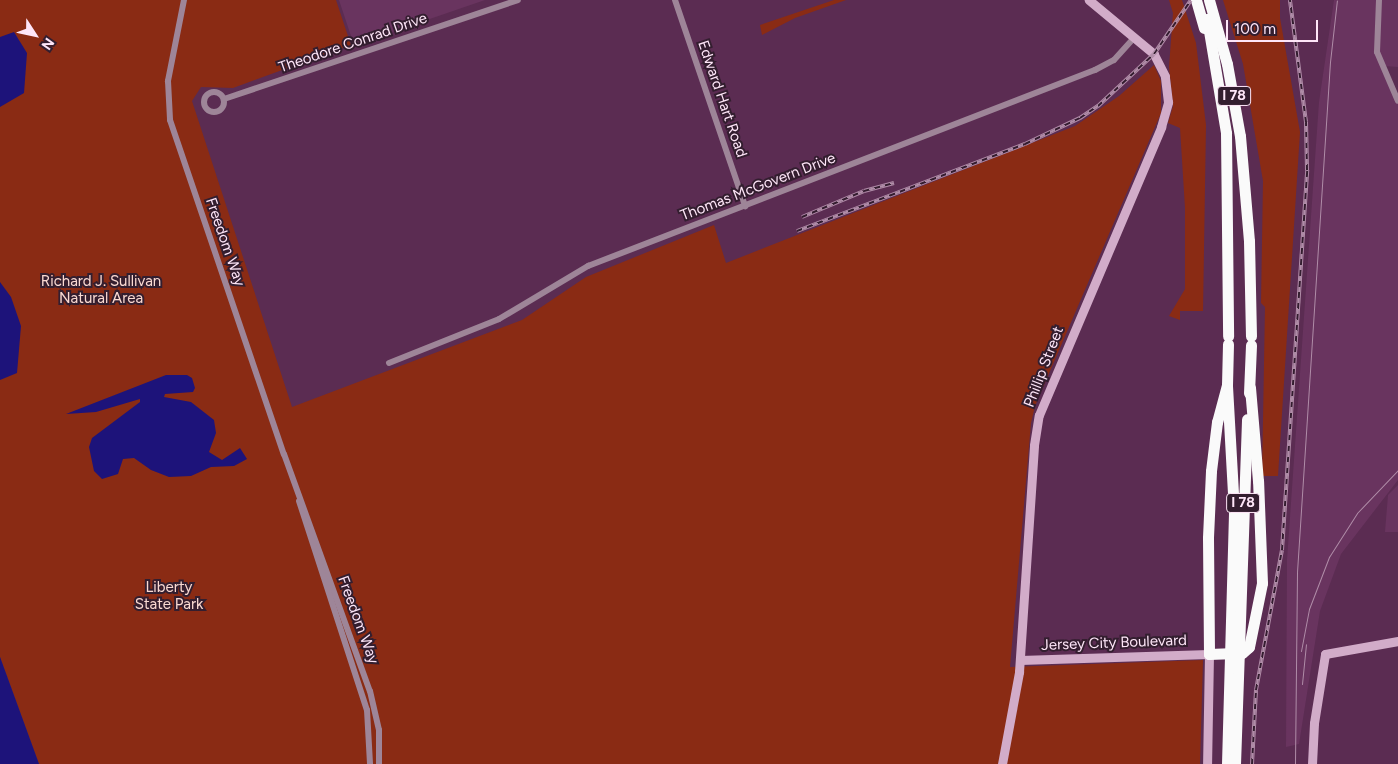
<!DOCTYPE html>
<html>
<head>
<meta charset="utf-8">
<style>
  body { margin:0 }
  #map { position:relative; width:1398px; height:764px; overflow:hidden; background:#5b2c52; font-family:Figtree,sans-serif }
  div>[style] { position:absolute }
  .built>* { inset:0; background:#69345f }
  .green>* { inset:0; background:#8a2b14 }
  .water>* { inset:0; background:#1d137a }
  .street>* { height:6px; margin:-3px; padding:0 3px; transform-origin:3px; border-radius:3px; background:#9e8598 }
  .street>.ring { margin:-3px; padding:0; box-sizing:content-box; background:none; border:6px solid #9e8598; border-radius:50% }
  .secondary>* { height:9px; margin:-4.5px; padding:0 4.5px; transform-origin:4.5px; border-radius:4.5px; background:#d2acc9 }
  .highway>* { height:11px; margin:-5.5px; padding:0 5.5px; transform-origin:5.5px; border-radius:5.5px; background:#fafafa }
  .tram>* { height:1px; margin:-0.5px; padding:0 0.5px; transform-origin:0.5px; border-radius:0.5px; background:#b08da8 }
  .rail>* { height:4px; margin-top:-2px; transform-origin:0; background:repeating-linear-gradient(90deg,#331e2f 0 5.5px,#b08da8 0 11px); box-sizing:border-box; border-block:1px solid #b08da8 }
  span { translate:-50% -50%; white-space:nowrap; text-align:center; line-height:1.15; -webkit-text-stroke:4px #331e2f; paint-order:stroke }
  .shield-label span { padding:1px 4px; background:#331e2f; border:1px solid; border-radius:4px; -webkit-text-stroke-width:0 }
  .shield-label { font-size:14px; color:#fee6f8; font-weight:700 }
  .street-label { font-size:15px; color:#fee6f8 }
  .park-label { font-size:15px; color:#fbdad2 }
  .north { position:absolute; left:10px; top:10px; width:50px; height:50px; -webkit-text-stroke:4px #331e2f; paint-order:stroke; rotate:125deg; font-size:14px; font-weight:700; line-height:20px; text-align:center; color:#fee6f8 }
  .north::after { content:''; display:block; margin:auto; width:18px; height:22px; background:#fee6f8; clip-path:polygon(50% 0,100% 100%,50% 72%,0 100%) }
  .scale { position:absolute; left:1226px; top:20px; width:92px; height:22px; box-sizing:border-box; border:2px solid #fee6f8; border-top:0; padding-left:6px; font-size:15px; line-height:18px; white-space:nowrap; color:#fee6f8; -webkit-text-stroke:4px #331e2f; paint-order:stroke }
</style>
</head>
<body>
<div id="map">
  <div class="built">
    <div style="clip-path:polygon(339px 0,485px 0,354px 45px)"></div>
    <div style="clip-path:polygon(1334px 0,1398px 0,1398px 67px,1385px 66px,1398px 94px,1398px 480px,1341px 554px,1320px 611px,1299px 744px,1286px 747px,1287px 560px,1319px 102px)"></div>
    <div style="clip-path:polygon(1398px 485px,1398px 532px,1385px 532px,1388px 495px)"></div>
  </div>
  <div class="green">
    <div style="clip-path:polygon(0 0,336px 0,351px 45px,233px 88px,201px 87px,192px 101px,292px 407px,522px 320px,586px 277px,714px 225px,726px 263px,1075px 126px,1119px 96px,1154px 65px,1161px 81px,1161px 113px,1035px 406px,1031px 423px,1010px 667px,1203px 660px,1200px 764px,39px 764px,0 657px)"></div>
    <div style="clip-path:polygon(834px 0,846px 0,795px 18px,762px 35px,760px 25px)"></div>
    <div style="clip-path:polygon(1169px 0,1182px 0,1196px 43px,1206px 125px,1203px 311px,1180px 311px,1180px 320px,1169px 316px,1185px 289px,1185px 208px,1180px 128px,1168px 123px,1173px 106px,1169px 67px,1173px 13px)"></div>
    <div style="clip-path:polygon(1223px 0,1280px 0,1280px 18px,1300px 132px,1278px 476px,1262px 476px,1265px 307px,1261px 303px,1263px 181px,1243px 64px)"></div>
  </div>
  <div class="water">
    <div style="clip-path:polygon(14px 32px,27px 53px,24px 93px,0 107px,0 37px)"></div>
    <div style="clip-path:polygon(0 282px,11px 297px,21px 326px,17px 373px,0 380px)"></div>
    <div style="clip-path:polygon(166px 375px,187px 375px,192px 378px,195px 388px,193px 392px,165px 394px,164px 397px,191px 402px,214px 420px,216px 433px,209px 452px,222px 460px,240px 448px,247px 459px,234px 466px,211px 467px,191px 476px,169px 477px,151px 470px,134px 458px,123px 459px,118px 474px,102px 479px,94px 471px,89px 447px,92px 438px,140px 402px,140px 399px,96px 412px,66px 414px)"></div>
    <div style="clip-path:polygon(0 657px,39px 764px,0 764px)"></div>
  </div>
  <div class="street">
    <div style="left:184px;top:0;width:83px;rotate:101.2deg"></div>
    <div style="left:168px;top:81px;width:39px;rotate:87deg"></div>
    <div style="left:170px;top:120px;width:353px;rotate:71.2deg"></div>
    <div style="left:284px;top:454px;width:252px;rotate:70.1deg"></div>
    <div style="left:370px;top:691px;width:40px;rotate:77deg"></div>
    <div style="left:379px;top:730px;width:34px;rotate:90deg"></div>
    <div style="left:675px;top:0;width:218px;rotate:71.2deg"></div>
    <div style="left:1379px;top:0;width:52px;rotate:92.2deg"></div>
    <div style="left:1377px;top:52px;width:53px;rotate:66.8deg"></div>
    <div class="ring" style="left:204px;top:92px;width:14px;height:14px"></div>
    <div style="left:224px;top:99px;width:310px;rotate:-18.6deg"></div>
    <div style="left:389px;top:363px;width:118px;rotate:-21.8deg"></div>
    <div style="left:499px;top:319px;width:104px;rotate:-30.8deg"></div>
    <div style="left:588px;top:266px;width:544px;rotate:-21.14deg"></div>
    <div style="left:1095px;top:70px;width:21px;rotate:-28deg"></div>
    <div style="left:1114px;top:60px;width:31px;rotate:-48deg"></div>
    <div style="left:299px;top:501px;width:220px;rotate:72deg"></div>
    <div style="left:367px;top:710px;width:54px;rotate:86.8deg"></div>
  </div>
  <div class="secondary">
    <div style="left:1020px;top:660px;width:189px;rotate:-1.8deg"></div>
    <div style="left:1209px;top:654px;width:110px;rotate:91deg"></div>
    <div style="left:1002px;top:764px;width:94px;rotate:-79.5deg"></div>
    <div style="left:1019px;top:672px;width:227px;rotate:-86.2deg"></div>
    <div style="left:1034px;top:445px;width:30px;rotate:-81deg"></div>
    <div style="left:1039px;top:415px;width:313px;rotate:-67deg"></div>
    <div style="left:1161px;top:127px;width:26px;rotate:-74deg"></div>
    <div style="left:1168px;top:102px;width:26px;rotate:-97deg"></div>
    <div style="left:1165px;top:76px;width:25px;rotate:-117deg"></div>
    <div style="left:1154px;top:54px;width:85px;rotate:-140.3deg"></div>
    <div style="left:1312px;top:764px;width:41px;rotate:-87.2deg"></div>
    <div style="left:1314px;top:723px;width:70px;rotate:-80.9deg"></div>
    <div style="left:1325px;top:654px;width:74px;rotate:-10.1deg"></div>
  </div>
  <div class="highway">
    <div style="left:1196px;top:0;width:29px;rotate:74deg"></div>
    <div style="left:1209px;top:0;width:66px;rotate:74.3deg"></div>
    <div style="left:1227px;top:64px;width:73px;rotate:79.8deg"></div>
    <div style="left:1240px;top:136px;width:105px;rotate:85.1deg"></div>
    <div style="left:1249px;top:241px;width:95px;rotate:88.8deg"></div>
    <div style="left:1207px;top:19px;width:116px;rotate:80.5deg"></div>
    <div style="left:1226px;top:133px;width:203px;rotate:89.4deg"></div>
    <div style="left:1227px;top:385px;width:38px;rotate:105deg"></div>
    <div style="left:1217px;top:422px;width:49px;rotate:97deg"></div>
    <div style="left:1211px;top:471px;width:67px;rotate:92.6deg"></div>
    <div style="left:1208px;top:538px;width:116px;rotate:89.5deg"></div>
    <div style="left:1209px;top:654px;width:33px;rotate:-2deg"></div>
    <div style="left:1242px;top:653px;width:9px;rotate:-41deg"></div>
    <div style="left:1249px;top:647px;width:65px;rotate:-78.5deg"></div>
    <div style="left:1262px;top:583px;width:102px;rotate:-92.2deg"></div>
    <div style="left:1258px;top:481px;width:94px;rotate:-94.9deg"></div>
    <div style="left:1249px;top:393px;width:48px;rotate:-87.6deg"></div>
    <div style="left:1227px;top:764px;width:253px;rotate:-88.4deg"></div>
    <div style="left:1234px;top:511px;width:126px;rotate:-93.2deg"></div>
    <div style="left:1227px;top:385px;width:41px;rotate:-88.6deg"></div>
    <div style="left:1235px;top:764px;width:345px;rotate:-88deg"></div>
  </div>
  <div class="tram">
    <div style="left:1301px;top:651px;width:43px;rotate:-79.2deg"></div>
    <div style="left:1309px;top:609px;width:56px;rotate:-69deg"></div>
    <div style="left:1329px;top:557px;width:52px;rotate:-57.5deg"></div>
    <div style="left:1357px;top:513px;width:59px;rotate:-46.4deg"></div>
    <div style="left:1302px;top:684px;width:40px;rotate:-84.3deg"></div>
    <div style="left:1295px;top:764px;width:192px;rotate:-89.4deg"></div>
    <div style="left:1297px;top:572px;width:511px;rotate:-86.3deg"></div>
    <div style="left:1330px;top:62px;width:62px;rotate:-83.6deg"></div>
  </div>
  <div class="rail">
    <div style="left:802px;top:217px;width:67px;rotate:-22.8deg"></div>
    <div style="left:864px;top:191px;width:31px;rotate:-15deg"></div>
    <div style="left:797px;top:231px;width:244px;rotate:-20.9deg"></div>
    <div style="left:1025px;top:144px;width:61px;rotate:-25.3deg"></div>
    <div style="left:1080px;top:118px;width:22px;rotate:-34deg"></div>
    <div style="left:1098px;top:106px;width:76px;rotate:-42.9deg"></div>
    <div style="left:1154px;top:54px;width:65px;rotate:-55.6deg"></div>
    <div style="left:1252px;top:764px;width:74px;rotate:-86.9deg"></div>
    <div style="left:1256px;top:690px;width:142px;rotate:-79.5deg"></div>
    <div style="left:1282px;top:550px;width:381px;rotate:-86.2deg"></div>
    <div style="left:1307px;top:170px;width:48px;rotate:-91.2deg"></div>
    <div style="left:1306px;top:122px;width:123px;rotate:-97.5deg"></div>
  </div>
  <div class="shield-label">
    <span style="left:1234px;top:96px">I 78</span>
    <span style="left:1243px;top:503px">I 78</span>
  </div>
  <div class="street-label">
    <span style="left:353px;top:43px;rotate:-19deg">Theodore Conrad Drive</span>
    <span style="left:722px;top:99px;rotate:71deg">Edward Hart Road</span>
    <span style="left:758px;top:187px;rotate:-21deg">Thomas McGovern Drive</span>
    <span style="left:225px;top:242px;rotate:71deg">Freedom Way</span>
    <span style="left:1044px;top:367px;rotate:-69deg">Phillip Street</span>
    <span style="left:358px;top:620px;rotate:70deg">Freedom Way</span>
    <span style="left:1114px;top:643px;rotate:-2deg">Jersey City Boulevard</span>
  </div>
  <div class="park-label">
    <span style="left:101px;top:290px">Richard J. Sullivan<br>Natural Area</span>
    <span style="left:169px;top:596px">Liberty<br>State Park</span>
  </div>
  <div class="north">N</div>
  <div class="scale">100 m</div>
</div>
</body>
</html>
